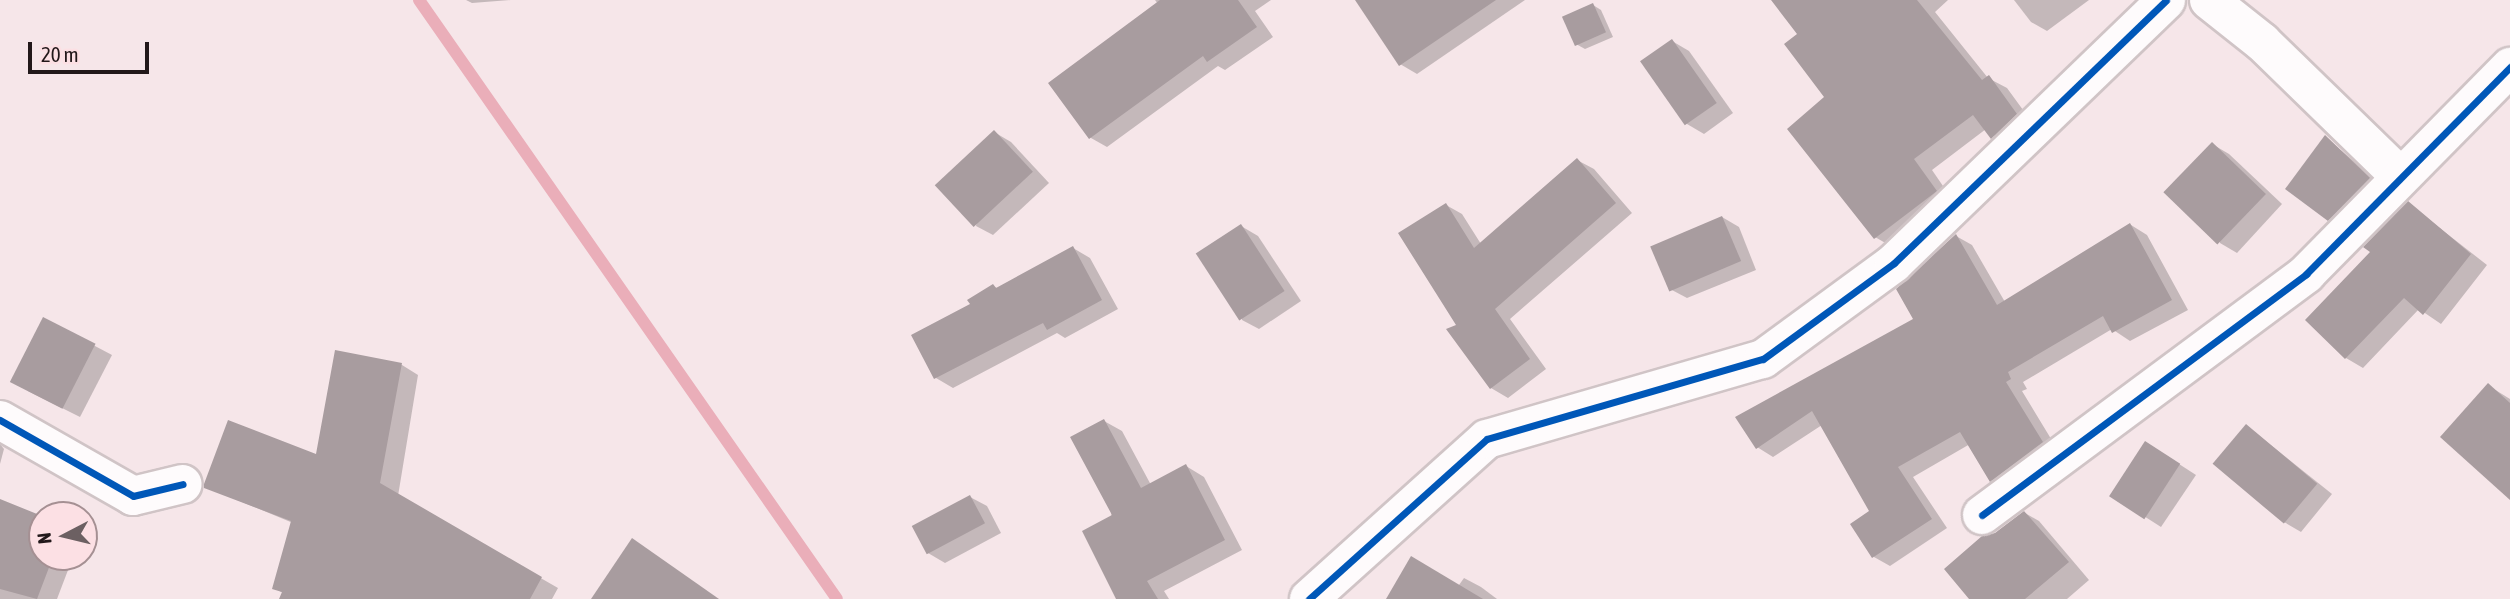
<!DOCTYPE html>
<html>
<head>
<meta charset="utf-8">
<style>
  body { margin:0 }
  #map { position:relative; width:2510px; height:599px; overflow:hidden; background:#f6e6e9; font-family:"Asap Condensed",sans-serif }
  div>[style] { position:absolute }
  .shadow>* { inset:0; background:#0003 }
  .stream>* { height:12px; margin:-6px; padding:0 6px; transform-origin:6px; border-radius:6px; background:#eaaeb9 }
  .building>* { inset:0; background:#a89c9f; transform-origin:0 0 }
  .roads { filter:drop-shadow(2px 0 #d0c4c6) drop-shadow(-2px 0 #d0c4c6) drop-shadow(0 2px #d0c4c6) drop-shadow(0 -2px #d0c4c6) }
  .minor>* { height:38px; margin:-19px; padding:0 19px; transform-origin:19px; border-radius:19px; background:#fefbfc }
  .cycleway>* { height:7px; margin:-3.5px; padding:0 3.5px; transform-origin:3.5px; border-radius:3.5px; background:#0057b8 }
  span { translate:-50% -50%; white-space:nowrap; text-align:center; line-height:1.15; -webkit-text-stroke:7px #fce0e4; paint-order:stroke }
  .north { position:absolute; left:28px; top:501px; width:70px; height:70px; box-sizing:border-box; background:#fce0e4; border:2px solid #a59093; border-radius:50%; rotate:263deg; font-size:19px; font-weight:700; line-height:28px; text-align:center; color:#22181a }
  .north::after { content:''; display:block; margin:auto; width:24px; height:32px; background:#6c6062; clip-path:polygon(50% 0,100% 100%,50% 72%,0 100%) }
  .scale { position:absolute; left:28px; top:42px; width:121px; height:32px; box-sizing:border-box; border:4px solid #22181a; border-top:0; padding-left:9px; font-size:21px; line-height:24px; white-space:nowrap; color:#22181a; -webkit-text-stroke:5px #fce0e4; paint-order:stroke }
</style>
</head>
<body>
<div id="map">
  <div class="shadow">
    <div style="clip-path:polygon(466px 0,511px 0,472px 3px)"></div>
    <div style="clip-path:polygon(1155px 0,1271px 0,1255px 11px,1273px 37px,1225px 70px,1218px 66px,1107px 147px,1091px 138px,1051px 84px,1158px 4px)"></div>
    <div style="clip-path:polygon(1370px 0,1525px 0,1417px 74px,1400px 64px)"></div>
    <div style="clip-path:polygon(1791px 0,1948px 0,1935px 12px,1988px 78px,2007px 88px,2034px 125px,2010px 148px,1986px 129px,1932px 170px,1954px 202px,1894px 248px,1875px 237px)"></div>
    <div style="clip-path:polygon(2014px 0,2089px 0,2047px 31px,2031px 22px)"></div>
    <div style="clip-path:polygon(1593px 5px,1601px 10px,1613px 37px,1585px 49px,1576px 44px)"></div>
    <div style="clip-path:polygon(1672px 41px,1689px 51px,1733px 113px,1704px 134px,1687px 124px)"></div>
    <div style="clip-path:polygon(994px 132px,1011px 142px,1049px 183px,993px 235px,976px 226px)"></div>
    <div style="clip-path:polygon(2325px 137px,2386px 188px,2346px 229px,2329px 219px)"></div>
    <div style="clip-path:polygon(2212px 144px,2229px 154px,2282px 204px,2237px 253px,2220px 243px)"></div>
    <div style="clip-path:polygon(1577px 160px,1594px 169px,1632px 213px,1510px 319px,1546px 369px,1508px 398px,1491px 388px,1446px 205px,1462px 214px,1481px 244px)"></div>
    <div style="clip-path:polygon(2409px 204px,2487px 265px,2441px 324px,2419px 309px,2363px 368px,2346px 358px,2307px 320px,2372px 252px)"></div>
    <div style="clip-path:polygon(1722px 217px,1739px 227px,1756px 270px,1687px 298px,1670px 289px)"></div>
    <div style="clip-path:polygon(2131px 225px,2147px 235px,2188px 310px,2130px 341px,2112px 329px,2023px 382px,2027px 389px,2022px 391px,2059px 452px,2008px 490px,1992px 480px,1970px 444px,1913px 477px,1947px 528px,1890px 566px,1874px 557px,1872px 512px,1822px 425px,1773px 457px,1757px 447px,1915px 319px,1956px 236px,1972px 245px,2005px 302px)"></div>
    <div style="clip-path:polygon(1241px 226px,1258px 236px,1301px 301px,1259px 329px,1242px 320px)"></div>
    <div style="clip-path:polygon(1073px 248px,1090px 258px,1118px 309px,1065px 338px,1057px 333px,953px 388px,936px 378px,972px 305px,993px 286px,999px 289px)"></div>
    <div style="clip-path:polygon(44px 319px,112px 355px,80px 417px,28px 391px)"></div>
    <div style="clip-path:polygon(336px 352px,402px 365px,418px 375px,398px 496px,558px 588px,552px 599px,281px 599px,283px 593px,274px 588px,293px 523px,206px 487px,317px 456px)"></div>
    <div style="clip-path:polygon(2489px 386px,2510px 399px,2510px 497px)"></div>
    <div style="clip-path:polygon(1104px 421px,1122px 431px,1151px 485px,1186px 466px,1204px 477px,1242px 550px,1164px 591px,1169px 599px,1118px 599px)"></div>
    <div style="clip-path:polygon(2247px 426px,2332px 494px,2301px 532px,2284px 522px)"></div>
    <div style="clip-path:polygon(0 444px,4px 449px,0 464px)"></div>
    <div style="clip-path:polygon(2162px 453px,2196px 475px,2161px 527px,2111px 495px)"></div>
    <div style="clip-path:polygon(970px 497px,987px 506px,1001px 533px,945px 563px,928px 553px)"></div>
    <div style="clip-path:polygon(0 501px,42px 517px,42px 557px,73px 557px,57px 599px,0 599px)"></div>
    <div style="clip-path:polygon(2025px 513px,2039px 521px,2089px 580px,2067px 599px,1972px 599px,1996px 534px)"></div>
    <div style="clip-path:polygon(1464px 578px,1481px 587px,1497px 599px,1449px 599px)"></div>
  </div>
  <div class="stream">
    <div style="left:419px;top:0;width:730px;rotate:55.09deg"></div>
  </div>
  <div class="building">
    <div style="clip-path:polygon(1160px 0,1238px 0,1257px 27px,1207px 62px,1203px 56px,1089px 139px,1048px 83px)"></div>
    <div style="clip-path:polygon(1355px 0,1496px 0,1399px 66px)"></div>
    <div style="clip-path:polygon(1771px 0,1917px 0,1982px 80px,1989px 75px,2017px 114px,1991px 139px,1973px 115px,1914px 159px,1937px 191px,1874px 239px,1787px 129px,1824px 97px,1784px 44px,1797px 34px)"></div>
    <div style="left:1593px;top:3px;width:32px;height:34px;rotate:66deg"></div>
    <div style="left:1672px;top:39px;width:78px;height:39px;rotate:55deg"></div>
    <div style="left:994px;top:130px;width:57px;height:81px;rotate:47deg"></div>
    <div style="clip-path:polygon(2325px 135px,2370px 178px,2328px 221px,2285px 189px)"></div>
    <div style="left:2212px;top:142px;width:75px;height:70px;rotate:44deg"></div>
    <div style="clip-path:polygon(1577px 158px,1616px 203px,1495px 309px,1530px 359px,1490px 389px,1446px 329px,1456px 325px,1398px 233px,1446px 203px,1474px 248px)"></div>
    <div style="clip-path:polygon(2408px 201px,2471px 254px,2423px 315px,2404px 298px,2345px 359px,2305px 320px,2370px 252px,2363px 247px)"></div>
    <div style="left:1722px;top:216px;width:49px;height:78px;rotate:67deg"></div>
    <div style="clip-path:polygon(2130px 223px,2172px 300px,2112px 333px,2103px 316px,2008px 372px,2011px 379px,2006px 382px,2043px 442px,1990px 482px,1960px 432px,1898px 467px,1932px 519px,1872px 558px,1850px 524px,1869px 511px,1812px 411px,1756px 449px,1735px 417px,1913px 319px,1896px 289px,1956px 234px,1997px 305px)"></div>
    <div style="left:1241px;top:224px;width:80px;height:54px;rotate:57deg"></div>
    <div style="clip-path:polygon(1073px 246px,1102px 300px,1047px 330px,1043px 323px,934px 379px,911px 335px,970px 304px,967px 300px,993px 284px,996px 288px)"></div>
    <div style="left:43px;top:317px;width:59px;height:73px;rotate:27deg"></div>
    <div style="clip-path:polygon(335px 350px,402px 363px,380px 483px,542px 577px,530px 599px,279px 599px,282px 592px,272px 589px,291px 521px,204px 488px,204px 484px,228px 420px,316px 454px)"></div>
    <div style="clip-path:polygon(2488px 383px,2510px 403px,2510px 500px,2440px 437px)"></div>
    <div style="clip-path:polygon(1104px 419px,1141px 488px,1186px 464px,1225px 540px,1147px 581px,1158px 599px,1116px 599px,1082px 531px,1112px 515px,1070px 437px)"></div>
    <div style="left:2246px;top:424px;width:93px;height:52px;rotate:40deg"></div>
    <div style="left:2145px;top:441px;width:42px;height:66px;rotate:33deg"></div>
    <div style="left:970px;top:495px;width:32px;height:66px;rotate:62deg"></div>
    <div style="clip-path:polygon(0 499px,42px 516px,42px 557px,53px 557px,37px 599px,0 589px)"></div>
    <div style="clip-path:polygon(2024px 511px,2069px 562px,2025px 599px,1969px 599px,1944px 569px,1982px 536px,1995px 533px)"></div>
    <div style="clip-path:polygon(632px 538px,719px 599px,591px 599px)"></div>
    <div style="clip-path:polygon(1411px 556px,1483px 599px,1386px 599px)"></div>
  </div>
  <div class="roads">
    <div class="minor">
      <div style="left:2209px;top:0;width:68px;rotate:38.4deg"></div>
      <div style="left:2262px;top:42px;width:192px;rotate:44.2deg"></div>
      <div style="left:0;top:420px;width:153px;rotate:29.7deg"></div>
      <div style="left:133px;top:496px;width:51px;rotate:-13.5deg"></div>
      <div style="left:1982px;top:515px;width:404px;rotate:-36.6deg"></div>
      <div style="left:2306px;top:274px;width:291px;rotate:-45.4deg"></div>
      <div style="left:1309px;top:599px;width:239px;rotate:-42deg"></div>
      <div style="left:1487px;top:439px;width:287px;rotate:-16.2deg"></div>
      <div style="left:1763px;top:359px;width:162px;rotate:-36.2deg"></div>
      <div style="left:1894px;top:263px;width:378px;rotate:-44deg"></div>
    </div>
  </div>
  <div class="cycleway">
    <div style="left:0;top:420px;width:153px;rotate:29.7deg"></div>
    <div style="left:133px;top:496px;width:51px;rotate:-13.5deg"></div>
    <div style="left:1982px;top:515px;width:404px;rotate:-36.6deg"></div>
    <div style="left:2306px;top:274px;width:291px;rotate:-45.4deg"></div>
    <div style="left:1309px;top:599px;width:239px;rotate:-42deg"></div>
    <div style="left:1487px;top:439px;width:287px;rotate:-16.2deg"></div>
    <div style="left:1763px;top:359px;width:162px;rotate:-36.2deg"></div>
    <div style="left:1894px;top:263px;width:378px;rotate:-44deg"></div>
  </div>
  <div class="north">N</div>
  <div class="scale">20 m</div>
</div>
</body>
</html>
